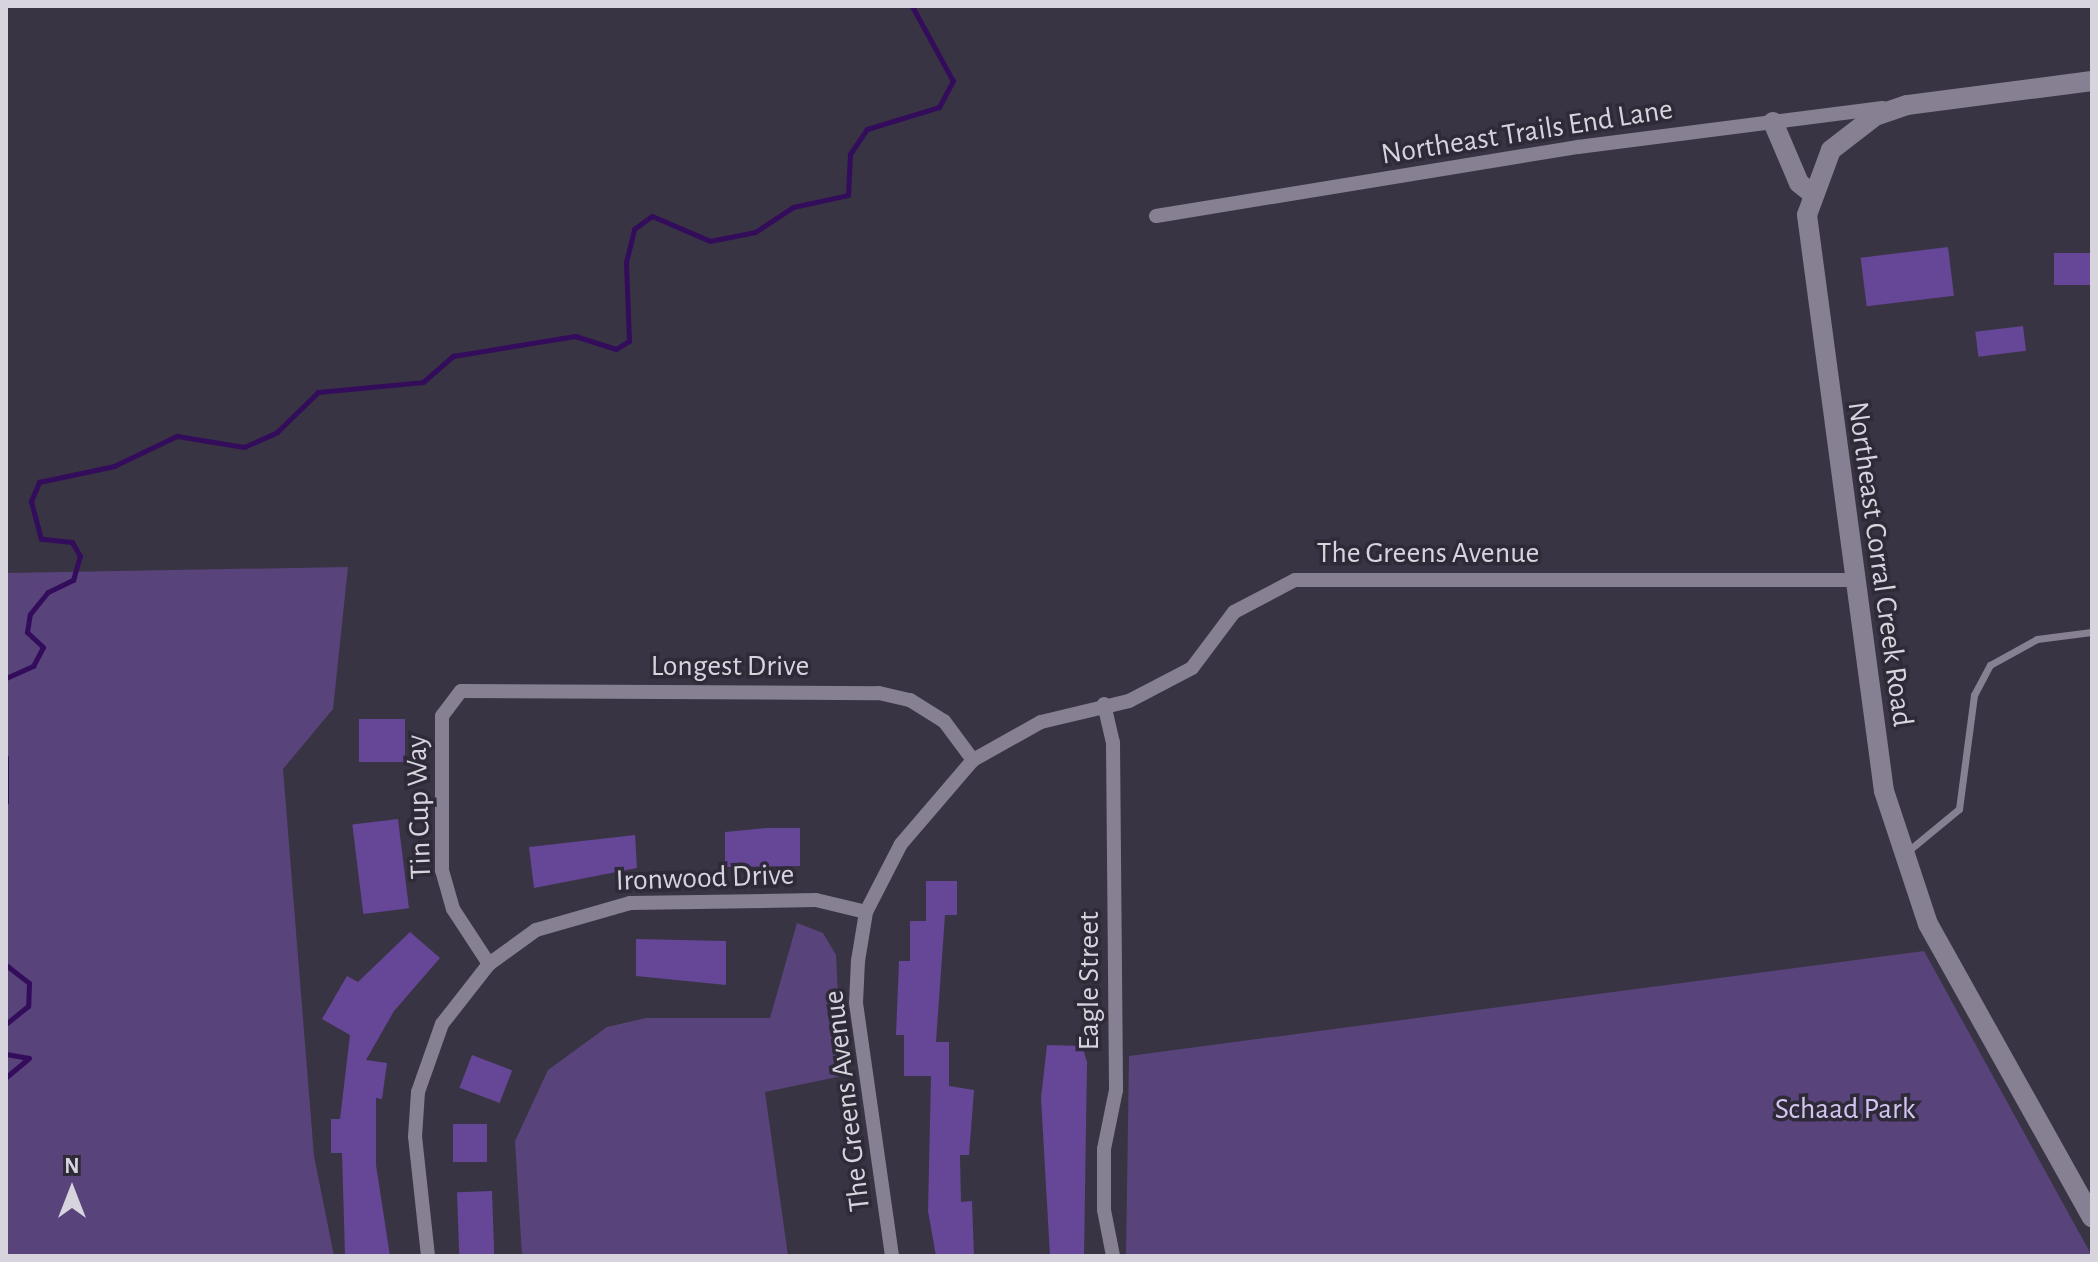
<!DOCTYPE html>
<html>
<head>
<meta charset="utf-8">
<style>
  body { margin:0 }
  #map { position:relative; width:2098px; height:1262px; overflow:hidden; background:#393443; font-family:"Alegreya Sans",sans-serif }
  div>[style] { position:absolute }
  .green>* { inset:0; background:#58437a }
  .stream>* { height:5px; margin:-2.5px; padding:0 2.5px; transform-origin:2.5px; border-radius:2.5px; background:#330c5b }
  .building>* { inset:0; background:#664696; transform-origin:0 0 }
  .lane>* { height:7px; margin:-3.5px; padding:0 3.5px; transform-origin:3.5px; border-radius:3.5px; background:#868092 }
  .street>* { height:14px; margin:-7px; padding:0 7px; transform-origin:7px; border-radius:7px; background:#868092 }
  .secondary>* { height:20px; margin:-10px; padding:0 10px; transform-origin:10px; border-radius:10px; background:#868092 }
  span { translate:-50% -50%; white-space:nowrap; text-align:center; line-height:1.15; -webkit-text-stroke:7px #2f2a38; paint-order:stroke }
  .street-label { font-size:30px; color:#d7d4de }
  .park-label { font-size:30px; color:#d3c5f1 }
  .frame { position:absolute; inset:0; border:8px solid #d7d4de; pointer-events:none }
  .north { position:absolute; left:32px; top:1150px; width:80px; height:80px; -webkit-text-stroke:6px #2f2a38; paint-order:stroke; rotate:0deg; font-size:22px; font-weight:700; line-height:32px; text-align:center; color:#d7d4de }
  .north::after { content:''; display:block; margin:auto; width:28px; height:36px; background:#d7d4de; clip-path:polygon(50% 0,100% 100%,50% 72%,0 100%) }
</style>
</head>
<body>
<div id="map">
  <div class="green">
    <div style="clip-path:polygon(348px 567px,333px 709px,283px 769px,314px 1156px,334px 1256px,6px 1256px,6px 573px)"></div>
    <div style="clip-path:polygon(797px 923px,823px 933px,836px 955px,842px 1076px,765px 1092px,788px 1256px,522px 1256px,515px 1141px,548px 1070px,607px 1027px,646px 1018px,770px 1018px)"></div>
    <div style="clip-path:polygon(1924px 951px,2092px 1256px,1126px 1256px,1129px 1056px)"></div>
  </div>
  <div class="stream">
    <div style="left:6px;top:678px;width:30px;rotate:-24deg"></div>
    <div style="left:33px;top:666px;width:21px;rotate:-62deg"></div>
    <div style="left:43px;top:647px;width:22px;rotate:-137deg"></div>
    <div style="left:27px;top:632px;width:18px;rotate:-81deg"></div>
    <div style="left:30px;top:614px;width:28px;rotate:-51deg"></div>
    <div style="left:48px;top:592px;width:28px;rotate:-26deg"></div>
    <div style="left:73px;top:580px;width:25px;rotate:-74deg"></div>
    <div style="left:80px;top:556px;width:16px;rotate:-120deg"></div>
    <div style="left:72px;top:542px;width:31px;rotate:-174deg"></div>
    <div style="left:41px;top:539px;width:39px;rotate:-105deg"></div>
    <div style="left:31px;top:501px;width:21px;rotate:-67deg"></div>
    <div style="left:39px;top:482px;width:77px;rotate:-12deg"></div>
    <div style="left:114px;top:466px;width:70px;rotate:-25.5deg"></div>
    <div style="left:177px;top:436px;width:68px;rotate:9.3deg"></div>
    <div style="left:244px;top:447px;width:36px;rotate:-24deg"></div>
    <div style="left:277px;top:432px;width:57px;rotate:-44.3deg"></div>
    <div style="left:318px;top:392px;width:105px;rotate:-5.4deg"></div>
    <div style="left:423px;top:382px;width:40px;rotate:-41deg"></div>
    <div style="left:453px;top:356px;width:124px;rotate:-9.3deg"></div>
    <div style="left:575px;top:336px;width:43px;rotate:17.6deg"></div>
    <div style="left:616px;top:349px;width:15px;rotate:-32deg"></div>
    <div style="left:629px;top:341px;width:79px;rotate:-92.2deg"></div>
    <div style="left:626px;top:262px;width:34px;rotate:-76deg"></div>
    <div style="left:634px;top:229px;width:22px;rotate:-36deg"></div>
    <div style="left:652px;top:216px;width:63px;rotate:23.3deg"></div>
    <div style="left:710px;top:241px;width:46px;rotate:-11.3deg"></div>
    <div style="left:755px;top:232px;width:45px;rotate:-33.3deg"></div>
    <div style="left:793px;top:207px;width:56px;rotate:-12.3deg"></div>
    <div style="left:848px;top:195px;width:41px;rotate:-87.2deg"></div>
    <div style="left:850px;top:154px;width:30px;rotate:-56deg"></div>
    <div style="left:867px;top:129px;width:75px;rotate:-17deg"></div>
    <div style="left:939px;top:107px;width:30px;rotate:-62deg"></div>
    <div style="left:953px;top:81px;width:85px;rotate:-118.7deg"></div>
    <div style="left:6px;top:757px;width:45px;rotate:90deg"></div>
    <div style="left:6px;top:965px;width:29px;rotate:38deg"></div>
    <div style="left:29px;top:983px;width:23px;rotate:92deg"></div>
    <div style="left:28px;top:1006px;width:28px;rotate:141deg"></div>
    <div style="left:6px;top:1054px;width:23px;rotate:10deg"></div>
    <div style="left:29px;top:1058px;width:30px;rotate:140deg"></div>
  </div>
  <div class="building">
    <div style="left:1948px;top:247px;width:49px;height:88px;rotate:83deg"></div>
    <div style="left:2092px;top:253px;width:32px;height:38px;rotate:90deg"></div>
    <div style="left:2023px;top:326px;width:25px;height:48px;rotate:83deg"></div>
    <div style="left:359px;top:719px;width:46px;height:43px"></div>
    <div style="left:398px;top:819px;width:90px;height:46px;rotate:83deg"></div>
    <div style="clip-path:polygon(766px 828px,800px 828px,800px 866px,725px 867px,725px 832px)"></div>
    <div style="clip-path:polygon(635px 835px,637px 868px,534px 888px,529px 847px)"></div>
    <div style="clip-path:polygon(926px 881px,957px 881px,957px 915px,945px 915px,936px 1042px,949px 1042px,949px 1086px,974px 1090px,969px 1155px,960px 1155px,961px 1202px,972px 1201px,974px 1256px,936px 1256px,928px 1211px,931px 1076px,904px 1076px,904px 1035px,896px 1035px,899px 961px,910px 961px,910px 921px,926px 921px)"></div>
    <div style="clip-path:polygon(410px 932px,440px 958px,394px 1011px,366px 1060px,387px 1063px,382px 1099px,376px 1098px,376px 1165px,390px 1256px,345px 1256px,342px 1153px,331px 1153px,331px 1119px,340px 1119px,350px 1035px,322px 1019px,347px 976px,358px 982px)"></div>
    <div style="clip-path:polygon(636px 939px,726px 941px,726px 985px,636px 976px)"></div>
    <div style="clip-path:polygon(1047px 1045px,1082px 1046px,1087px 1062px,1084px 1256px,1050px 1256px,1041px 1098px)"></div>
    <div style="left:472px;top:1055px;width:43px;height:35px;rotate:21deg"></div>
    <div style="left:453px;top:1124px;width:34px;height:38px"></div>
    <div style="left:492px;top:1191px;width:65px;height:35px;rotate:88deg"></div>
  </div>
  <div class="lane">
    <div style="left:1908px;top:851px;width:66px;rotate:-39.5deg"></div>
    <div style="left:1959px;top:809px;width:115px;rotate:-82.5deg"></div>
    <div style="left:1974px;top:695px;width:34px;rotate:-62deg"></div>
    <div style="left:1990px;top:665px;width:54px;rotate:-29deg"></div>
    <div style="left:2037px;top:639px;width:55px;rotate:-7.3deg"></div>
  </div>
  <div class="street">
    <div style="left:1156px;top:216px;width:428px;rotate:-9.3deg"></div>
    <div style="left:1578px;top:147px;width:307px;rotate:-7.3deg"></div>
    <div style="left:1104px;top:704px;width:39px;rotate:77deg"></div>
    <div style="left:1113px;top:742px;width:348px;rotate:89.5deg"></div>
    <div style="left:1116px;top:1090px;width:60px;rotate:101.5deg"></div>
    <div style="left:1104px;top:1149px;width:61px;rotate:90deg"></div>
    <div style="left:1104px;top:1210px;width:47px;rotate:78.9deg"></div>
    <div style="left:489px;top:964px;width:66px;rotate:-123.2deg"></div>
    <div style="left:453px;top:909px;width:41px;rotate:-105.8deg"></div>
    <div style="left:442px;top:870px;width:154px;rotate:-90deg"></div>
    <div style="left:442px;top:716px;width:31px;rotate:-53deg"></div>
    <div style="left:461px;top:691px;width:418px;rotate:0.3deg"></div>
    <div style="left:879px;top:693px;width:32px;rotate:13deg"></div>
    <div style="left:910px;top:700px;width:40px;rotate:32deg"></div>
    <div style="left:944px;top:721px;width:49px;rotate:53.4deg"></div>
    <div style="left:428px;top:1256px;width:120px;rotate:-96.2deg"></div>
    <div style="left:415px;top:1137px;width:45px;rotate:-86.2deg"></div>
    <div style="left:418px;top:1092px;width:72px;rotate:-70.6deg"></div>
    <div style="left:442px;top:1024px;width:76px;rotate:-51.9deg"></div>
    <div style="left:489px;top:964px;width:58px;rotate:-35.9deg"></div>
    <div style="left:536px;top:930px;width:98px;rotate:-16deg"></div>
    <div style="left:630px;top:903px;width:186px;rotate:-0.9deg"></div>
    <div style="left:816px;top:900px;width:51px;rotate:13.5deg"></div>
    <div style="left:892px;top:1256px;width:256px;rotate:-98.1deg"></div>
    <div style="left:856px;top:1003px;width:42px;rotate:-87.3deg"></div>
    <div style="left:858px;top:961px;width:50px;rotate:-80.7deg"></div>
    <div style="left:866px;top:912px;width:76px;rotate:-62.8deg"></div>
    <div style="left:901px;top:844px;width:111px;rotate:-49.4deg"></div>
    <div style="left:973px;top:760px;width:78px;rotate:-29.2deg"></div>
    <div style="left:1041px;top:722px;width:90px;rotate:-13.4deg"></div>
    <div style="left:1129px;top:701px;width:71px;rotate:-27.6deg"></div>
    <div style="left:1192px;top:668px;width:70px;rotate:-53.1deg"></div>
    <div style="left:1234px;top:612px;width:69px;rotate:-27.7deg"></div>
    <div style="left:1295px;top:580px;width:557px"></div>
  </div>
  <div class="secondary">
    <div style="left:2092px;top:81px;width:187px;rotate:172.6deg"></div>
    <div style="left:1907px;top:105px;width:34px;rotate:161deg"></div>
    <div style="left:1875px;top:116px;width:56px;rotate:142.3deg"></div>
    <div style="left:1831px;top:150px;width:69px;rotate:110.3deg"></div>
    <div style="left:1807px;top:215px;width:581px;rotate:82.39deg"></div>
    <div style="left:1884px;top:791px;width:140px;rotate:71.7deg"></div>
    <div style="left:1928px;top:924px;width:336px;rotate:60.8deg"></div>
    <div style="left:1773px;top:122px;width:66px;rotate:66.9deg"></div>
    <div style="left:1799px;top:183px;width:14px;rotate:39deg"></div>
  </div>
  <div class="street-label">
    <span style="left:1527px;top:132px;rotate:-9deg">Northeast Trails End Lane</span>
    <span style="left:1428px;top:553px">The Greens Avenue</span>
    <span style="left:1880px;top:564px;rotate:82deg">Northeast Corral Creek Road</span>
    <span style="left:730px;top:666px">Longest Drive</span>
    <span style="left:419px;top:807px;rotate:-92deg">Tin Cup Way</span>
    <span style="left:705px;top:878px;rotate:-2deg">Ironwood Drive</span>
    <span style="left:1089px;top:981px;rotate:-90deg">Eagle Street</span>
    <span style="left:847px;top:1101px;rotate:-97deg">The Greens Avenue</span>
  </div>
  <div class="park-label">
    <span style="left:1845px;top:1109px">Schaad Park</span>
  </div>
  <div class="frame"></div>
  <div class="north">N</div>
</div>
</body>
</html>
